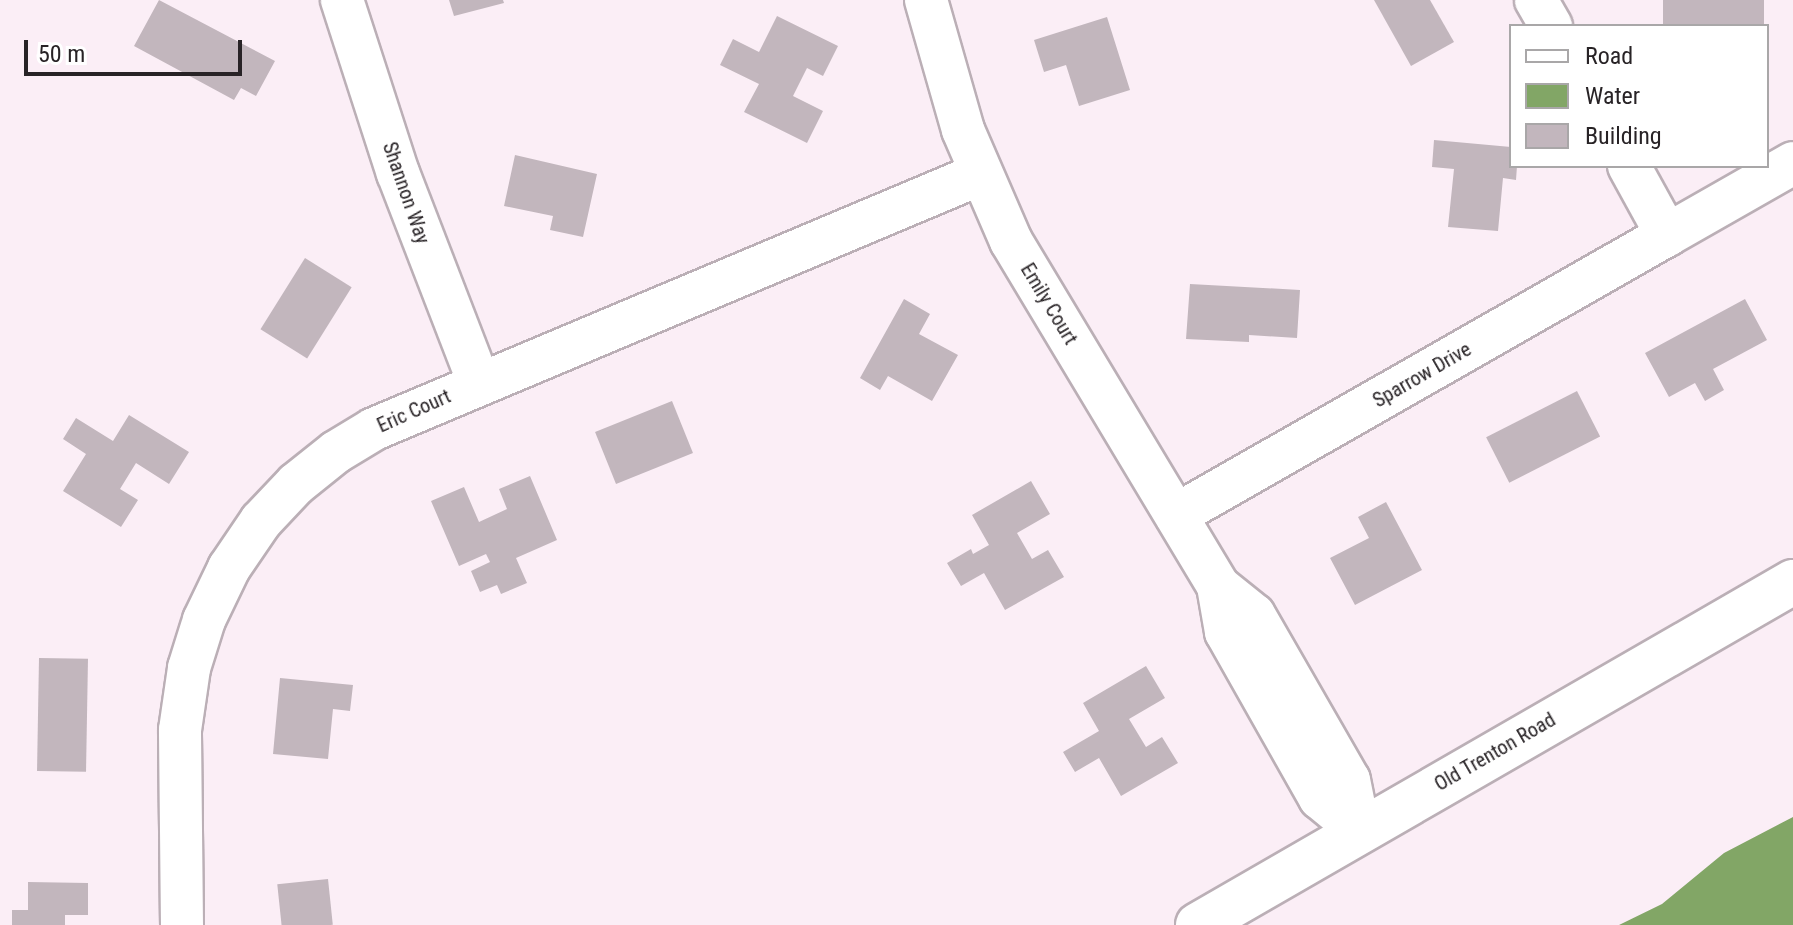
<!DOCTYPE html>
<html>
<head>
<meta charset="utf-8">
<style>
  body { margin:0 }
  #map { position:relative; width:1793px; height:925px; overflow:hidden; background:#fbeef6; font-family:"Roboto Condensed",sans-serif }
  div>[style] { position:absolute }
  .water>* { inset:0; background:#82a666 }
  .building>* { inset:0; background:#c2b6bd; transform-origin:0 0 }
  .roads { filter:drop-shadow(2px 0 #bbafb6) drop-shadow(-2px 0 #bbafb6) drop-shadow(0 2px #bbafb6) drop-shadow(0 -2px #bbafb6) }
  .minor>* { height:42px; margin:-21px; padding:0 21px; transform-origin:21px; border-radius:21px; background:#fff }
  .major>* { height:44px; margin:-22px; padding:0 22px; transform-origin:22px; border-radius:22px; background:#fff }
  span { translate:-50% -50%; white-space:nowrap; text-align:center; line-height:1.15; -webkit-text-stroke:7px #fff; paint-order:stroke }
  .street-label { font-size:20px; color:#282326 }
  .legend { position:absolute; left:1509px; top:24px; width:260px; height:144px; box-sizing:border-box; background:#fff; border:2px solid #a9a7a8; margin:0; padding:10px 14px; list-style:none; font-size:24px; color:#282326 }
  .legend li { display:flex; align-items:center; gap:16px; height:40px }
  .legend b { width:40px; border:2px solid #a9a7a8 }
  .scale { position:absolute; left:24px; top:40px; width:218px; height:36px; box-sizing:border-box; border:4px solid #282326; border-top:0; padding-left:10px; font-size:24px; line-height:28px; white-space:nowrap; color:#282326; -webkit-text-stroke:6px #fff; paint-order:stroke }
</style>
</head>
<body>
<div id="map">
  <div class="water">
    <div style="clip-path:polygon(1793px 817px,1793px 925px,1619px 925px,1662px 904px,1724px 853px)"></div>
  </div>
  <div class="building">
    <div style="clip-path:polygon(159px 0,275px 61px,256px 96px,241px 88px,234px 100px,134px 46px)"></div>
    <div style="clip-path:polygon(449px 0,503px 0,504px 3px,454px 16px)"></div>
    <div style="clip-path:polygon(1374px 0,1430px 0,1454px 42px,1411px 66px)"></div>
    <div style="left:1663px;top:0;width:101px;height:26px"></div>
    <div style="clip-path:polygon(777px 16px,838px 46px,823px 76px,807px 68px,793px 96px,823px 111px,807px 143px,744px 112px,759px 84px,720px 65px,733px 39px,759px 52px)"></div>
    <div style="clip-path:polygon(1107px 17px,1130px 90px,1079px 106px,1066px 65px,1044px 72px,1034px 40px)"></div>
    <div style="clip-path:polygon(1434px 140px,1511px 147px,1511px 166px,1517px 166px,1516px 180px,1503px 178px,1498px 231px,1448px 227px,1454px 169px,1432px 167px)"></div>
    <div style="clip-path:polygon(515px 155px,597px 174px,583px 237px,550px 230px,553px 216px,504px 206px)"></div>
    <div style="left:305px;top:258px;width:55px;height:84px;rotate:32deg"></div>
    <div style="clip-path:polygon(1190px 284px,1300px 290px,1297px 338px,1249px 335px,1249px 342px,1186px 339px)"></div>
    <div style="clip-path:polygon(904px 299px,930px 314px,919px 334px,958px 355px,932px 401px,888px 376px,880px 390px,860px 378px)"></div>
    <div style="clip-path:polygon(1745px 299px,1767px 340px,1713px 369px,1724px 390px,1705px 401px,1695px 383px,1669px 397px,1645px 353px)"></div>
    <div style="left:1577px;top:391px;width:51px;height:102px;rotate:63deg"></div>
    <div style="left:672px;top:401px;width:56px;height:83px;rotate:68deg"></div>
    <div style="clip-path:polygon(129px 415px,189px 452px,169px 484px,136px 463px,120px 489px,138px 500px,121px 527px,63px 491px,86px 454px,63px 439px,76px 418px,113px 441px)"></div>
    <div style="clip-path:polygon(530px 476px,557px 540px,516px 558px,527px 583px,501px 594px,497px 585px,480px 592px,471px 571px,490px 562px,486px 554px,459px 566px,431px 501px,464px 487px,479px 522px,507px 509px,499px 489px)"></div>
    <div style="clip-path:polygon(1031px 481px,1050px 514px,1017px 533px,1032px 559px,1048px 550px,1064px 577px,1005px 610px,984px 573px,961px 586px,947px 563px,971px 549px,973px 554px,989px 545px,972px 515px)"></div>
    <div style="clip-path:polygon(1386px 502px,1422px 570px,1355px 605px,1330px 558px,1369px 538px,1358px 517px)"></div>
    <div style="left:39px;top:658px;width:49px;height:113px;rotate:1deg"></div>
    <div style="clip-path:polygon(1146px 666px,1165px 698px,1129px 719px,1146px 747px,1162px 737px,1178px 763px,1121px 796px,1099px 758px,1075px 772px,1063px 752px,1099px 731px,1083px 703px)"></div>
    <div style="clip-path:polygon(280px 678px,353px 685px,350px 711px,333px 709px,328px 759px,273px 754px)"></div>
    <div style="left:328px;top:879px;width:46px;height:51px;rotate:84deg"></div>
    <div style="clip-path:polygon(28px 882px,88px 883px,88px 915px,65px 915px,65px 925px,12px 925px,12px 910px,28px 910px)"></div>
  </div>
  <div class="roads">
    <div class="minor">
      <div style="left:342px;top:0;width:182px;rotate:72.1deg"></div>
      <div style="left:398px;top:173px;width:225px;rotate:68.9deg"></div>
      <div style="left:926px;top:0;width:135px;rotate:74.1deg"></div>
      <div style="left:963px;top:130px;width:121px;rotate:66.6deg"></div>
      <div style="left:1011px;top:241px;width:402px;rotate:59deg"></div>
      <div style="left:1218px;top:586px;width:47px;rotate:80.1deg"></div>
      <div style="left:1226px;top:632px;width:191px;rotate:60.5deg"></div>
      <div style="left:1320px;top:798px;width:50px;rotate:39.4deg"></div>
      <div style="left:1536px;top:0;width:30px;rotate:60deg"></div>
      <div style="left:1629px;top:166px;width:79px;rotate:61.2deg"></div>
      <div style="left:1667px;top:235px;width:145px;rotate:-29.7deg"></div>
      <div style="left:1176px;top:515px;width:565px;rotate:-29.69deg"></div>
      <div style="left:1218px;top:586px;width:46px;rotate:38.9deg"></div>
      <div style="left:1254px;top:615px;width:190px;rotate:60.1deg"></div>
      <div style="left:1349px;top:780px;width:51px;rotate:78.7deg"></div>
      <div style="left:182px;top:925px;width:195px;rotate:-90.6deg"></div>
      <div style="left:180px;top:730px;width:63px;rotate:-81.7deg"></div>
      <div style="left:189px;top:668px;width:50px;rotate:-72.6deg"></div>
      <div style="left:204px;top:620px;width:58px;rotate:-64.3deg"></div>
      <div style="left:229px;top:568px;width:57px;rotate:-55.8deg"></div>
      <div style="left:261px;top:521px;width:51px;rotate:-46.6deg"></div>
      <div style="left:296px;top:484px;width:51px;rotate:-38.7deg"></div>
      <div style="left:336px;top:452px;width:44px;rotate:-31.2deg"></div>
      <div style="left:374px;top:429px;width:657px;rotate:-22.82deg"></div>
    </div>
    <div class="major">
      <div style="left:1198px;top:925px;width:687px;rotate:-29.96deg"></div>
    </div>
  </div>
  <div class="street-label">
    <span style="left:406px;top:193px;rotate:71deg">Shannon Way</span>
    <span style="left:1049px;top:304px;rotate:59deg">Emily Court</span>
    <span style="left:1422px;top:375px;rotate:-30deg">Sparrow Drive</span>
    <span style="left:414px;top:411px;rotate:-24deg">Eric Court</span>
    <span style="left:1495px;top:752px;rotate:-30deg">Old Trenton Road</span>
  </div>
  <ul class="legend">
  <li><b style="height:10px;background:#fff"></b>Road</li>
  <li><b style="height:22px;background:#82a666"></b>Water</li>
  <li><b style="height:22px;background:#c2b6bd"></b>Building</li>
  </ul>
  <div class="scale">50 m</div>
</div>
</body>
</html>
